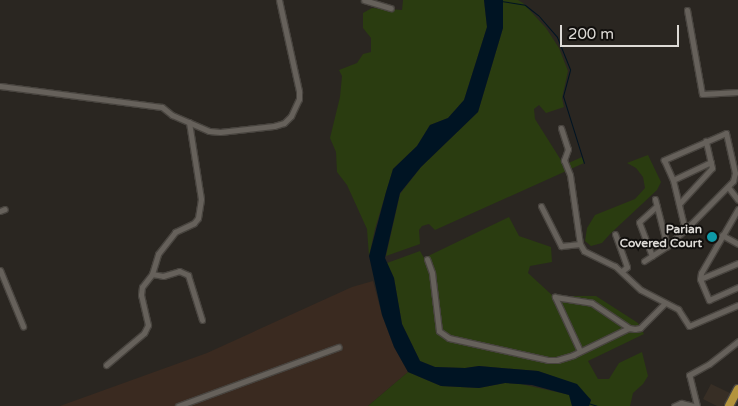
<!DOCTYPE html>
<html>
<head>
<meta charset="utf-8">
<style>
  body { margin:0 }
  #map { position:relative; width:738px; height:406px; overflow:hidden; background:#2a2621; font-family:"Varela Round",sans-serif }
  div>[style] { position:absolute }
  .built>* { inset:0; background:#372e25 }
  .industrial>* { inset:0; background:#3a2a20 }
  .green>* { inset:0; background:#2a3c10 }
  .water>* { inset:0; background:#001423 }
  .stream>* { height:1px; margin:-0.5px; padding:0 0.5px; transform-origin:0.5px; border-radius:0.5px; background:#001423 }
  .roads { filter:drop-shadow(1px 0 #48443f) drop-shadow(-1px 0 #48443f) drop-shadow(0 1px #48443f) drop-shadow(0 -1px #48443f) }
  .minor>* { height:5px; margin:-2.5px; padding:0 2.5px; transform-origin:2.5px; border-radius:2.5px; background:#66615b }
  .highway>* { height:8px; margin:-4px; padding:0 4px; transform-origin:4px; border-radius:4px; background:#b3933c }
  .dots>* { width:14px; height:14px; translate:-50% -50%; box-sizing:border-box; border:2px solid #110f0d; border-radius:50% }
  span { translate:-50% -50%; white-space:nowrap; text-align:center; line-height:1.15; -webkit-text-stroke:4px #110f0d; paint-order:stroke }
  .poi-label { font-size:12px; color:#dddad6; font-weight:700 }
  .right { translate:-100% -50%; text-align:right }
  .scale { position:absolute; left:560px; top:25px; width:119px; height:22px; box-sizing:border-box; border:2px solid #dddad6; border-top:0; padding-left:6px; font-size:15px; line-height:18px; white-space:nowrap; color:#dddad6; -webkit-text-stroke:4px #110f0d; paint-order:stroke }
</style>
</head>
<body>
<div id="map">
  <div class="built">
    <div style="clip-path:polygon(711px 384px,730px 393px,723px 406px,717px 406px,703px 399px)"></div>
  </div>
  <div class="industrial">
    <div style="clip-path:polygon(373px 281px,382px 315px,394px 347px,408px 372px,368px 406px,60px 406px,207px 353px,352px 287px)"></div>
  </div>
  <div class="green">
    <div style="clip-path:polygon(403px 0,484px 0,487px 27px,464px 100px,448px 118px,430px 125px,417px 146px,393px 169px,375px 229px,369px 256px,367px 229px,347px 185px,337px 172px,336px 152px,330px 138px,340px 97px,342px 76px,339px 70px,357px 63px,363px 54px,371px 52px,371px 38px,363px 28px,363px 13px,372px 8px,402px 10px)"></div>
    <div style="clip-path:polygon(503px 0,518px 0,523px 3px,546px 28px,559px 48px,568px 71px,562px 98px,564px 107px,546px 113px,539px 105px,534px 109px,535px 119px,564px 165px,582px 157px,584px 163px,435px 230px,429px 224px,422px 226px,419px 230px,420px 244px,386px 256px,400px 194px,421px 167px,478px 112px,503px 28px)"></div>
    <div style="clip-path:polygon(648px 155px,661px 182px,657px 190px,610px 234px,602px 243px,591px 246px,585px 241px,587px 228px,595px 215px,635px 199px,645px 188px,643px 177px,636px 168px,627px 163px)"></div>
    <div style="clip-path:polygon(509px 217px,519px 236px,551px 247px,552px 262px,530px 266px,528px 273px,553px 296px,596px 296px,638px 323px,644px 334px,588px 361px,598px 379px,609px 379px,619px 363px,642px 352px,648px 376px,643px 384px,633px 393px,630px 406px,589px 406px,591px 399px,555px 377px,538px 371px,479px 366px,465px 368px,435px 367px,420px 361px,402px 324px,394px 278px,387px 263px,420px 251px,424px 258px)"></div>
    <div style="clip-path:polygon(408px 372px,441px 386px,479px 388px,505px 383px,521px 384px,570px 395px,572px 406px,368px 406px)"></div>
  </div>
  <div class="water">
    <div style="clip-path:polygon(484px 0,503px 0,503px 28px,478px 112px,421px 167px,400px 193px,385px 258px,394px 278px,402px 324px,420px 361px,435px 367px,465px 368px,479px 366px,538px 371px,577px 384px,591px 400px,589px 406px,572px 406px,569px 395px,532px 385px,505px 383px,479px 388px,441px 386px,408px 372px,394px 347px,382px 315px,369px 256px,386px 192px,393px 169px,417px 146px,430px 125px,448px 118px,464px 100px,487px 27px)"></div>
  </div>
  <div class="stream">
    <div style="left:501px;top:1px;width:24px;rotate:9deg"></div>
    <div style="left:525px;top:5px;width:16px;rotate:38deg"></div>
    <div style="left:538px;top:15px;width:29px;rotate:49deg"></div>
    <div style="left:557px;top:37px;width:35px;rotate:68deg"></div>
    <div style="left:570px;top:70px;width:27px;rotate:105deg"></div>
    <div style="left:563px;top:96px;width:70px;rotate:72.6deg"></div>
    <div style="left:588px;top:403px;width:9px;rotate:18deg"></div>
  </div>
  <div class="roads">
    <div class="minor">
      <div style="left:364px;top:0;width:28px;rotate:17deg"></div>
      <div style="left:687px;top:10px;width:85px;rotate:79.9deg"></div>
      <div style="left:702px;top:94px;width:36px;rotate:-3deg"></div>
      <div style="left:0;top:86px;width:163px;rotate:7.4deg"></div>
      <div style="left:162px;top:107px;width:13px;rotate:39deg"></div>
      <div style="left:172px;top:115px;width:40px;rotate:23.4deg"></div>
      <div style="left:209px;top:131px;width:11px;rotate:5deg"></div>
      <div style="left:220px;top:132px;width:54px;rotate:-6.3deg"></div>
      <div style="left:274px;top:126px;width:10px;rotate:-17deg"></div>
      <div style="left:284px;top:123px;width:10px;rotate:-45deg"></div>
      <div style="left:291px;top:116px;width:19px;rotate:-65deg"></div>
      <div style="left:299px;top:99px;width:8px;rotate:-90deg"></div>
      <div style="left:299px;top:91px;width:93px;rotate:-102.4deg"></div>
      <div style="left:561px;top:128px;width:22px;rotate:72deg"></div>
      <div style="left:568px;top:149px;width:12px;rotate:110deg"></div>
      <div style="left:564px;top:160px;width:16px;rotate:68deg"></div>
      <div style="left:570px;top:175px;width:70px;rotate:81.8deg"></div>
      <div style="left:580px;top:244px;width:8px;rotate:60deg"></div>
      <div style="left:584px;top:251px;width:34px;rotate:26deg"></div>
      <div style="left:615px;top:266px;width:35px;rotate:43deg"></div>
      <div style="left:641px;top:290px;width:42px;rotate:27.2deg"></div>
      <div style="left:678px;top:309px;width:20px;rotate:57deg"></div>
      <div style="left:689px;top:326px;width:53px;rotate:-23.2deg"></div>
      <div style="left:673px;top:180px;width:42px;rotate:-25.3deg"></div>
      <div style="left:728px;top:187px;width:16px;rotate:52deg"></div>
      <div style="left:655px;top:199px;width:49px;rotate:75.7deg"></div>
      <div style="left:679px;top:204px;width:49px;rotate:-47.5deg"></div>
      <div style="left:712px;top:168px;width:28px;rotate:-103deg"></div>
      <div style="left:541px;top:206px;width:45px;rotate:63.4deg"></div>
      <div style="left:561px;top:246px;width:19px;rotate:-6deg"></div>
      <div style="left:738px;top:209px;width:74px;rotate:120deg"></div>
      <div style="left:701px;top:273px;width:6px;rotate:99deg"></div>
      <div style="left:700px;top:279px;width:23px;rotate:67deg"></div>
      <div style="left:709px;top:300px;width:32px;rotate:-24deg"></div>
      <div style="left:0;top:211px;width:5px;rotate:-22deg"></div>
      <div style="left:615px;top:234px;width:35px;rotate:70deg"></div>
      <div style="left:627px;top:267px;width:6px;rotate:141deg"></div>
      <div style="left:722px;top:235px;width:18px;rotate:29deg"></div>
      <div style="left:652px;top:256px;width:36px;rotate:-111deg"></div>
      <div style="left:639px;top:222px;width:24px;rotate:-42deg"></div>
      <div style="left:427px;top:259px;width:15px;rotate:70deg"></div>
      <div style="left:432px;top:273px;width:58px;rotate:83.1deg"></div>
      <div style="left:439px;top:331px;width:12px;rotate:35deg"></div>
      <div style="left:449px;top:338px;width:101px;rotate:12.5deg"></div>
      <div style="left:548px;top:360px;width:9px"></div>
      <div style="left:557px;top:360px;width:17px;rotate:-17deg"></div>
      <div style="left:573px;top:355px;width:62px;rotate:-25.7deg"></div>
      <div style="left:644px;top:261px;width:27px;rotate:-33deg"></div>
      <div style="left:667px;top:246px;width:24px;rotate:-42deg"></div>
      <div style="left:685px;top:230px;width:69px;rotate:-45.6deg"></div>
      <div style="left:733px;top:181px;width:8px;rotate:-76deg"></div>
      <div style="left:735px;top:173px;width:41px;rotate:-102.7deg"></div>
      <div style="left:726px;top:133px;width:68px;rotate:156.5deg"></div>
      <div style="left:664px;top:160px;width:22px;rotate:66deg"></div>
      <div style="left:673px;top:180px;width:51px;rotate:76.5deg"></div>
      <div style="left:0;top:270px;width:61px;rotate:67.7deg"></div>
      <div style="left:152px;top:274px;width:11px;rotate:10deg"></div>
      <div style="left:163px;top:276px;width:17px;rotate:-17deg"></div>
      <div style="left:179px;top:271px;width:10px;rotate:24deg"></div>
      <div style="left:188px;top:275px;width:47px;rotate:72.7deg"></div>
      <div style="left:700px;top:279px;width:41px;rotate:-22.8deg"></div>
      <div style="left:580px;top:351px;width:60px;rotate:-114.8deg"></div>
      <div style="left:555px;top:297px;width:37px;rotate:9deg"></div>
      <div style="left:592px;top:303px;width:45px;rotate:34deg"></div>
      <div style="left:629px;top:328px;width:6px;rotate:9deg"></div>
      <div style="left:635px;top:329px;width:5px;rotate:-11deg"></div>
      <div style="left:640px;top:328px;width:35px;rotate:-45deg"></div>
      <div style="left:106px;top:365px;width:50px;rotate:-40.1deg"></div>
      <div style="left:144px;top:333px;width:9px;rotate:-63deg"></div>
      <div style="left:148px;top:325px;width:31px;rotate:-103deg"></div>
      <div style="left:141px;top:295px;width:8px;rotate:-83deg"></div>
      <div style="left:142px;top:287px;width:16px;rotate:-52deg"></div>
      <div style="left:152px;top:274px;width:21px;rotate:-73deg"></div>
      <div style="left:158px;top:254px;width:28px;rotate:-52deg"></div>
      <div style="left:175px;top:232px;width:21px;rotate:-25deg"></div>
      <div style="left:194px;top:223px;width:6px;rotate:-51deg"></div>
      <div style="left:198px;top:218px;width:19px;rotate:-81deg"></div>
      <div style="left:201px;top:199px;width:78px;rotate:-98.9deg"></div>
      <div style="left:178px;top:406px;width:171px;rotate:-20.2deg"></div>
      <div style="left:674px;top:406px;width:8px;rotate:-23deg"></div>
      <div style="left:681px;top:403px;width:13px;rotate:13deg"></div>
      <div style="left:697px;top:406px;width:32px;rotate:-104deg"></div>
      <div style="left:689px;top:375px;width:23px;rotate:-29deg"></div>
      <div style="left:709px;top:364px;width:37px;rotate:-38deg"></div>
    </div>
    <div class="highway">
      <div style="left:729px;top:406px;width:19px;rotate:-62deg"></div>
    </div>
  </div>
  <div class="dots">
    <div style="left:712px;top:237px;background:#0f9aa8"></div>
  </div>
  <div class="poi-label">
    <span class="right" style="left:702px;top:237px">Parian<br>Covered Court</span>
  </div>
  <div class="scale">200 m</div>
</div>
</body>
</html>
